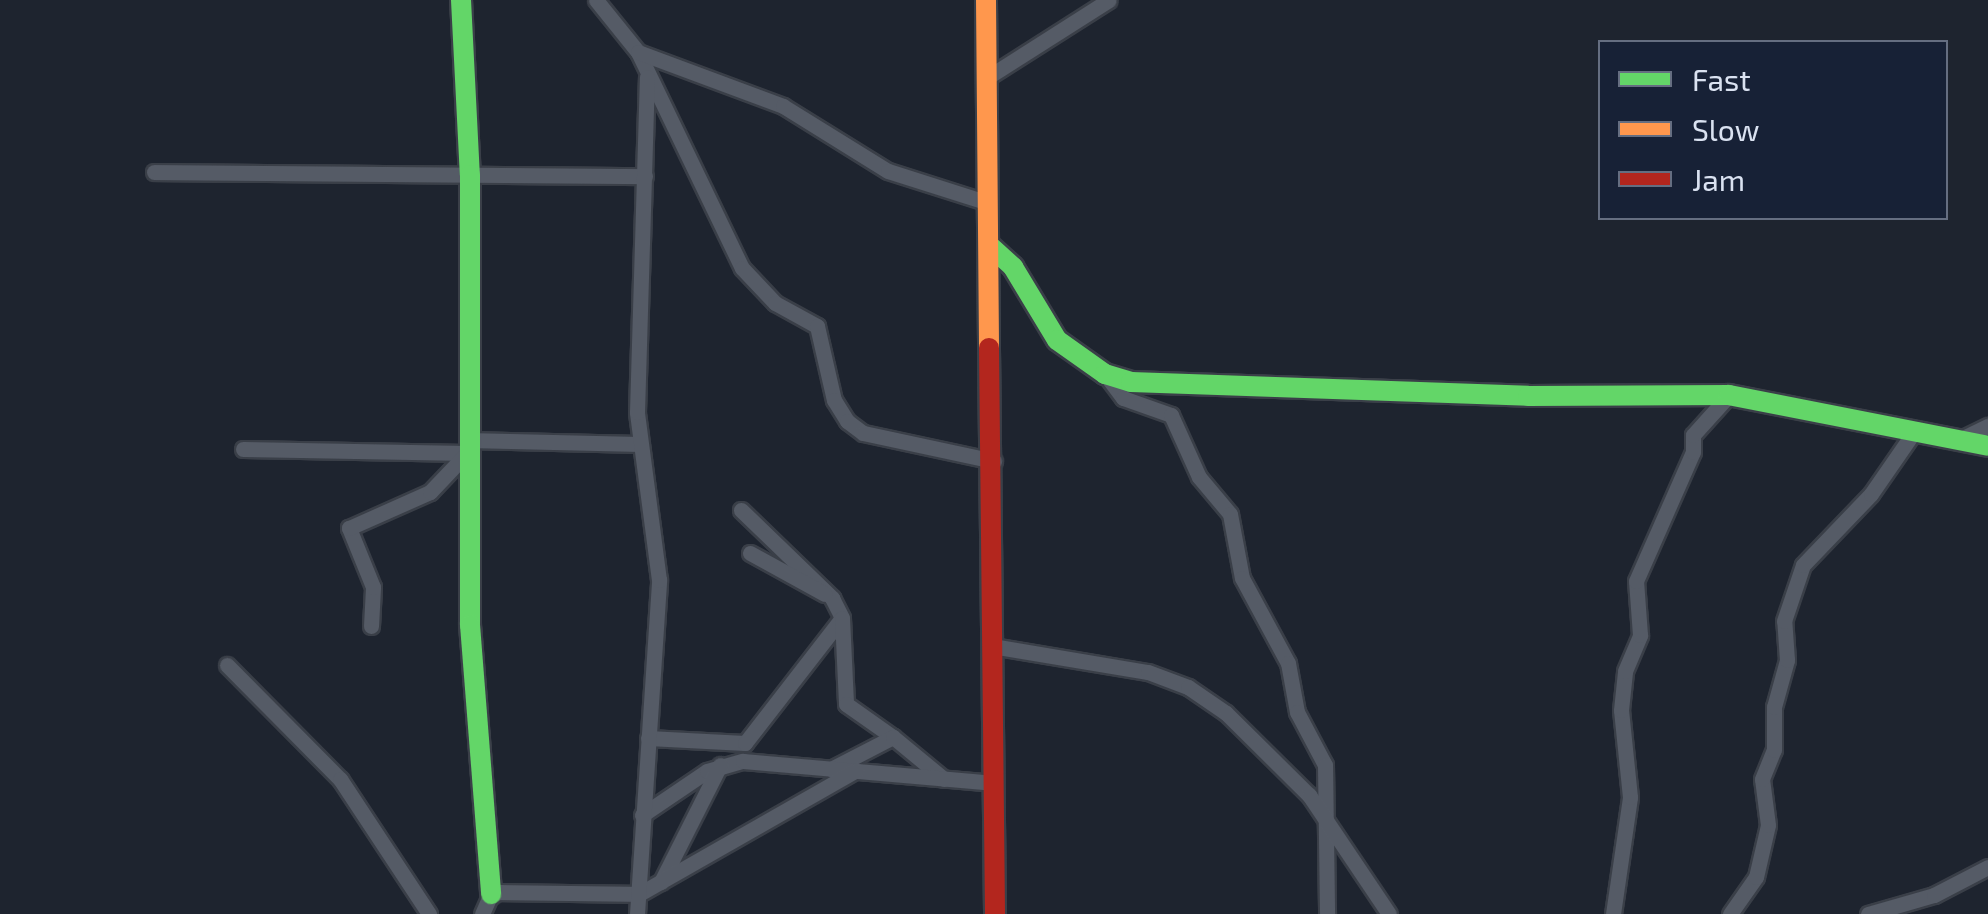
<!DOCTYPE html>
<html>
<head>
<meta charset="utf-8">
<style>
  body { margin:0 }
  #map { position:relative; width:1988px; height:914px; overflow:hidden; background:#1e242f; font-family:"Exo 2",sans-serif }
  div>[style] { position:absolute }
  .roads { filter:drop-shadow(2px 0 #3a3f48) drop-shadow(-2px 0 #3a3f48) drop-shadow(0 2px #3a3f48) drop-shadow(0 -2px #3a3f48) }
  .street>* { height:15px; margin:-7.5px; padding:0 7.5px; transform-origin:7.5px; border-radius:7.5px; background:#555b66 }
  .fast>* { height:20px; margin:-10px; padding:0 10px; transform-origin:10px; border-radius:10px; background:#63d668 }
  .slow>* { height:20px; margin:-10px; padding:0 10px; transform-origin:10px; border-radius:10px; background:#ff974d }
  .jam>* { height:20px; margin:-10px; padding:0 10px; transform-origin:10px; border-radius:10px; background:#b3261e }
  span { translate:-50% -50%; white-space:nowrap; text-align:center; line-height:1.15; -webkit-text-stroke:10px #172136; paint-order:stroke }
  .legend { position:absolute; left:1598px; top:40px; width:350px; height:180px; box-sizing:border-box; background:#172136; border:2px solid #656e81; margin:0; padding:12px 18px; list-style:none; font-size:30px; color:#dae2f1 }
  .legend li { display:flex; align-items:center; gap:20px; height:50px }
  .legend b { width:50px; border:2px solid #656e81 }
</style>
</head>
<body>
<div id="map">
  <div class="roads">
    <div class="street">
      <div style="left:596px;top:0;width:67px;rotate:51.1deg"></div>
      <div style="left:638px;top:52px;width:240px;rotate:64.3deg"></div>
      <div style="left:742px;top:268px;width:48px;rotate:46.7deg"></div>
      <div style="left:775px;top:303px;width:48px;rotate:28.7deg"></div>
      <div style="left:817px;top:326px;width:76px;rotate:77.1deg"></div>
      <div style="left:834px;top:400px;width:25px;rotate:58deg"></div>
      <div style="left:847px;top:421px;width:20px;rotate:37deg"></div>
      <div style="left:863px;top:433px;width:134px;rotate:12.1deg"></div>
      <div style="left:638px;top:52px;width:155px;rotate:20.4deg"></div>
      <div style="left:783px;top:106px;width:123px;rotate:31.8deg"></div>
      <div style="left:888px;top:171px;width:106px;rotate:17.6deg"></div>
      <div style="left:988px;top:77px;width:143px;rotate:-32.5deg"></div>
      <div style="left:154px;top:172px;width:491px;rotate:0.5deg"></div>
      <div style="left:1105px;top:374px;width:30px;rotate:53deg"></div>
      <div style="left:1123px;top:398px;width:51px;rotate:19.5deg"></div>
      <div style="left:1171px;top:415px;width:68px;rotate:65.7deg"></div>
      <div style="left:1199px;top:477px;width:48px;rotate:50deg"></div>
      <div style="left:1230px;top:514px;width:65px;rotate:79.4deg"></div>
      <div style="left:1242px;top:578px;width:97px;rotate:61.6deg"></div>
      <div style="left:1288px;top:663px;width:50px;rotate:79.6deg"></div>
      <div style="left:1297px;top:712px;width:60px;rotate:62.2deg"></div>
      <div style="left:1325px;top:765px;width:149px;rotate:89.2deg"></div>
      <div style="left:1961px;top:439px;width:30px;rotate:-26deg"></div>
      <div style="left:467px;top:440px;width:173px;rotate:1.3deg"></div>
      <div style="left:243px;top:449px;width:224px;rotate:1deg"></div>
      <div style="left:741px;top:510px;width:127px;rotate:44deg"></div>
      <div style="left:832px;top:598px;width:22px;rotate:63deg"></div>
      <div style="left:750px;top:553px;width:85px;rotate:28.7deg"></div>
      <div style="left:371px;top:626px;width:39px;rotate:-87deg"></div>
      <div style="left:373px;top:587px;width:64px;rotate:-112.1deg"></div>
      <div style="left:349px;top:528px;width:89px;rotate:-24deg"></div>
      <div style="left:430px;top:492px;width:54px;rotate:-46.5deg"></div>
      <div style="left:998px;top:647px;width:152px;rotate:9.5deg"></div>
      <div style="left:1148px;top:672px;width:43px;rotate:20.6deg"></div>
      <div style="left:1188px;top:687px;width:46px;rotate:34.4deg"></div>
      <div style="left:1226px;top:713px;width:117px;rotate:44.7deg"></div>
      <div style="left:1309px;top:795px;width:143px;rotate:56.1deg"></div>
      <div style="left:227px;top:665px;width:161px;rotate:45.3deg"></div>
      <div style="left:340px;top:779px;width:162px;rotate:56.6deg"></div>
      <div style="left:648px;top:738px;width:97px;rotate:3deg"></div>
      <div style="left:745px;top:743px;width:158px;rotate:-52.2deg"></div>
      <div style="left:842px;top:618px;width:86px;rotate:87.3deg"></div>
      <div style="left:846px;top:704px;width:57px;rotate:35.1deg"></div>
      <div style="left:831px;top:769px;width:70px;rotate:-27.3deg"></div>
      <div style="left:893px;top:737px;width:66px;rotate:39.5deg"></div>
      <div style="left:642px;top:815px;width:78px;rotate:-34.1deg"></div>
      <div style="left:707px;top:771px;width:37px;rotate:-16deg"></div>
      <div style="left:743px;top:761px;width:253px;rotate:5deg"></div>
      <div style="left:661px;top:882px;width:131px;rotate:-63.2deg"></div>
      <div style="left:482px;top:914px;width:22px;rotate:-66deg"></div>
      <div style="left:491px;top:894px;width:9px;rotate:-13deg"></div>
      <div style="left:500px;top:892px;width:139px;rotate:0.8deg"></div>
      <div style="left:639px;top:894px;width:249px;rotate:-29.7deg"></div>
      <div style="left:637px;top:914px;width:335px;rotate:-86.2deg"></div>
      <div style="left:659px;top:580px;width:169px;rotate:-97.5deg"></div>
      <div style="left:637px;top:412px;width:335px;rotate:-88.3deg"></div>
      <div style="left:1613px;top:914px;width:118px;rotate:-81.7deg"></div>
      <div style="left:1630px;top:797px;width:87px;rotate:-95.9deg"></div>
      <div style="left:1621px;top:710px;width:39px;rotate:-84deg"></div>
      <div style="left:1625px;top:671px;width:39px;rotate:-67deg"></div>
      <div style="left:1640px;top:635px;width:54px;rotate:-94.2deg"></div>
      <div style="left:1636px;top:581px;width:141px;rotate:-66.2deg"></div>
      <div style="left:1693px;top:452px;width:17px;rotate:-90deg"></div>
      <div style="left:1693px;top:435px;width:54px;rotate:-48deg"></div>
      <div style="left:1730px;top:914px;width:45px;rotate:-54.9deg"></div>
      <div style="left:1756px;top:877px;width:53px;rotate:-77deg"></div>
      <div style="left:1768px;top:825px;width:46px;rotate:-97.4deg"></div>
      <div style="left:1762px;top:779px;width:31px;rotate:-68deg"></div>
      <div style="left:1774px;top:750px;width:43px;rotate:-90deg"></div>
      <div style="left:1774px;top:707px;width:49px;rotate:-74.5deg"></div>
      <div style="left:1787px;top:660px;width:39px;rotate:-94deg"></div>
      <div style="left:1784px;top:621px;width:59px;rotate:-71.3deg"></div>
      <div style="left:1803px;top:565px;width:98px;rotate:-46.2deg"></div>
      <div style="left:1871px;top:494px;width:79px;rotate:-55.3deg"></div>
      <div style="left:1868px;top:914px;width:69px;rotate:-16.1deg"></div>
      <div style="left:1934px;top:895px;width:61px;rotate:-27.4deg"></div>
    </div>
    <div class="fast">
      <div style="left:461px;top:0;width:175px;rotate:87.1deg"></div>
      <div style="left:470px;top:175px;width:450px;rotate:90deg"></div>
      <div style="left:470px;top:625px;width:270px;rotate:85.5deg"></div>
      <div style="left:991px;top:247px;width:30px;rotate:42deg"></div>
      <div style="left:1013px;top:267px;width:85px;rotate:58.9deg"></div>
      <div style="left:1057px;top:340px;width:59px;rotate:35.3deg"></div>
      <div style="left:1105px;top:374px;width:27px;rotate:17deg"></div>
      <div style="left:1131px;top:382px;width:397px;rotate:2deg"></div>
      <div style="left:1528px;top:396px;width:201px;rotate:-0.3deg"></div>
      <div style="left:1729px;top:395px;width:264px;rotate:11.1deg"></div>
    </div>
    <div class="slow">
      <div style="left:986px;top:0;width:348px;rotate:89.5deg"></div>
    </div>
    <div class="jam">
      <div style="left:989px;top:348px;width:566px;rotate:89.39deg"></div>
    </div>
  </div>
  <ul class="legend">
  <li><b style="height:12px;background:#63d668"></b>Fast</li>
  <li><b style="height:12px;background:#ff974d"></b>Slow</li>
  <li><b style="height:12px;background:#b3261e"></b>Jam</li>
  </ul>
</div>
</body>
</html>
